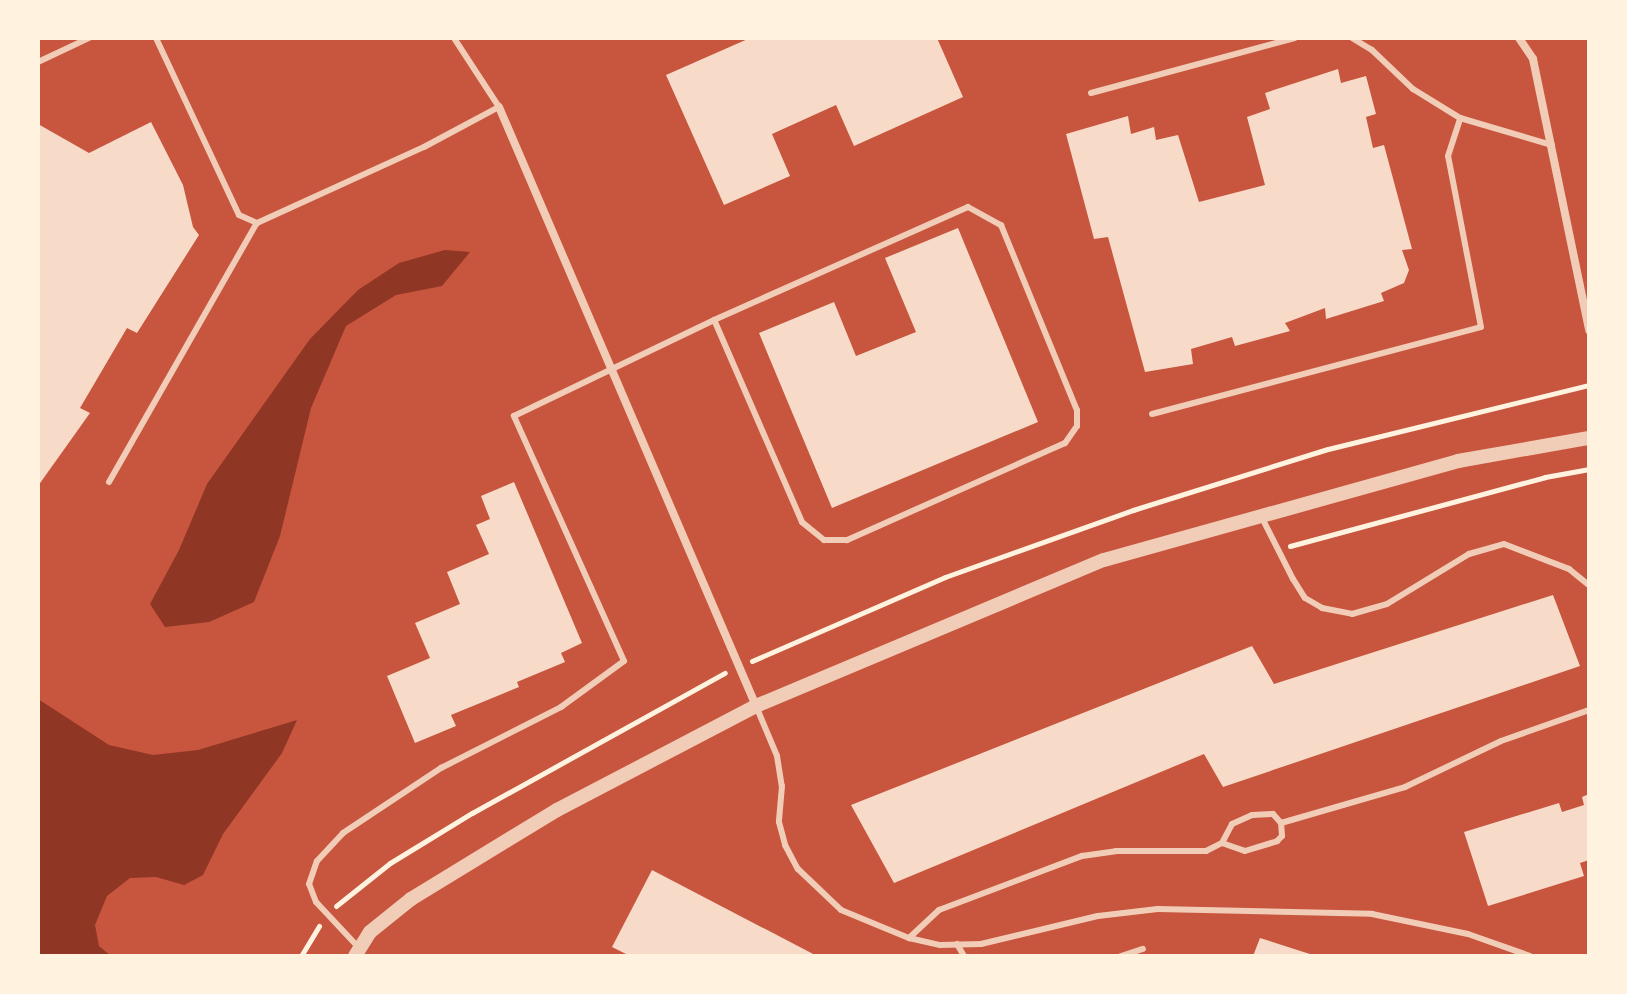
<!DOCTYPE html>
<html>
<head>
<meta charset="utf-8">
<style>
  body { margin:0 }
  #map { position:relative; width:1627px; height:994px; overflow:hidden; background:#c8553d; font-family:"Alegreya Sans",sans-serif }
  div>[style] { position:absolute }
  .water>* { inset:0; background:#8f3625 }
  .building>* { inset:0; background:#f7dbc8 }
  .path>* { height:5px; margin:-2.5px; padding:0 2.5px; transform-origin:2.5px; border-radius:2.5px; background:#fff3e0 }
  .service>* { height:6px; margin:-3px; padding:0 3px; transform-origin:3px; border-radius:3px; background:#f1ccb7 }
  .minor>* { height:8px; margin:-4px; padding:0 4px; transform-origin:4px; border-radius:4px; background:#f1ccb7 }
  .tertiary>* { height:14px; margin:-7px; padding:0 7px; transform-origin:7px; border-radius:7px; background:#f1ccb7 }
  span { translate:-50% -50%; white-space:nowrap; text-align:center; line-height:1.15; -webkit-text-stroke:8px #fff3e0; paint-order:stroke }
  .frame { position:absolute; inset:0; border:40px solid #fff3e0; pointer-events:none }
</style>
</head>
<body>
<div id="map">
  <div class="water">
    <div style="clip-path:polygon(445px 250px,470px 252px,442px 286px,396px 295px,346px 326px,311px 408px,280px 536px,254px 602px,209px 622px,165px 627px,150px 604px,179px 550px,207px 484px,310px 339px,358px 290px,399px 263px)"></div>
    <div style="clip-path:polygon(38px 699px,109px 745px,153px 755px,198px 750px,297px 720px,282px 753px,223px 834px,203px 875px,184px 885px,156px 877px,130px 878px,107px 896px,95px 925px,99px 946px,111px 956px,38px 956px)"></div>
  </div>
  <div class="building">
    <div style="clip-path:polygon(750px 38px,937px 38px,963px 97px,854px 146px,836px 105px,772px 134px,790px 176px,724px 205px,666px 75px)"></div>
    <div style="clip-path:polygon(1338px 69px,1341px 83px,1366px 76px,1376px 114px,1366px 117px,1373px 148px,1384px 145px,1412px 249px,1402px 250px,1409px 270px,1404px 283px,1381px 293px,1384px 301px,1326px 319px,1325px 308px,1285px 323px,1290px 331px,1235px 346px,1232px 337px,1191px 349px,1193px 364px,1145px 372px,1108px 237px,1094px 239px,1066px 134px,1128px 116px,1131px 134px,1154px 127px,1156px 140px,1178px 135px,1199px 202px,1265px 185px,1247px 117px,1270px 109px,1265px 93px)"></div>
    <div style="clip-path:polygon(151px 122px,183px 185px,193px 227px,199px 235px,137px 333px,127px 328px,80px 408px,90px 413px,38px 486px,38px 124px,89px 153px)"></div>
    <div style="clip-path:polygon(958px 228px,1038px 422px,832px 508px,759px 333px,834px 302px,856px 356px,916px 332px,885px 258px)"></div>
    <div style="clip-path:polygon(514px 482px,582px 643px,561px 653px,565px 662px,517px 682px,519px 687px,451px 715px,456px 726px,415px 743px,387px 676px,430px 658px,415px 623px,460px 604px,447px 572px,489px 554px,476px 525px,490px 519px,481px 496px)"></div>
    <div style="clip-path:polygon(1553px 595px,1580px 666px,1223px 787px,1204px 754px,894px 883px,851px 805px,1252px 646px,1274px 684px)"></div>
    <div style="clip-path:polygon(1589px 794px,1589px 860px,1580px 863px,1584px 876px,1488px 906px,1464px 832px,1559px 803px,1562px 812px,1584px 805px,1582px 797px)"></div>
    <div style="clip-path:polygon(652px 870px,817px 956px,630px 956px,612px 947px)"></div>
    <div style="clip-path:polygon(1260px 938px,1313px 955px,1313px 956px,1253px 956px)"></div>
  </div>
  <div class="path">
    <div style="left:1290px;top:546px;width:264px;rotate:-15.1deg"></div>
    <div style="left:1545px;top:477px;width:45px;rotate:-10.3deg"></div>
    <div style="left:752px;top:661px;width:210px;rotate:-23.5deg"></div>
    <div style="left:945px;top:577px;width:200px;rotate:-19.6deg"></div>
    <div style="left:1133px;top:510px;width:204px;rotate:-17.4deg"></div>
    <div style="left:1328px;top:449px;width:269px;rotate:-13.8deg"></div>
    <div style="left:336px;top:906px;width:69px;rotate:-38.5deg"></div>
    <div style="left:390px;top:863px;width:96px;rotate:-31.4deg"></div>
    <div style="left:472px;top:813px;width:289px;rotate:-29deg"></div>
    <div style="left:301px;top:956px;width:35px;rotate:-59deg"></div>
  </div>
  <div class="service">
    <div style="left:156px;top:38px;width:195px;rotate:64.9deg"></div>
    <div style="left:239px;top:215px;width:20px;rotate:24deg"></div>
    <div style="left:1352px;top:38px;width:23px;rotate:31deg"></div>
    <div style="left:1372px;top:50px;width:57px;rotate:43.6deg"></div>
    <div style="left:1413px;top:89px;width:55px;rotate:31.7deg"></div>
    <div style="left:1460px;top:118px;width:96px;rotate:16.4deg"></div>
    <div style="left:38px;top:62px;width:56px;rotate:-25.2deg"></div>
    <div style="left:1091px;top:93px;width:211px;rotate:-15.1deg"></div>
    <div style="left:1152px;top:414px;width:340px;rotate:-14.8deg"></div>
    <div style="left:1481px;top:327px;width:174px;rotate:-100.9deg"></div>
    <div style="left:1448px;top:156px;width:40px;rotate:-72deg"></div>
    <div style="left:109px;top:482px;width:298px;rotate:-60.3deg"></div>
    <div style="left:257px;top:223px;width:183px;rotate:-24.5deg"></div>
    <div style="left:424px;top:147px;width:85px;rotate:-28.1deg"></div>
    <div style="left:499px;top:107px;width:82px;rotate:-123.1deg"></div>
    <div style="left:1261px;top:516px;width:71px;rotate:63.1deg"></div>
    <div style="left:1293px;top:579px;width:22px;rotate:58deg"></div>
    <div style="left:1305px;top:598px;width:20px;rotate:30deg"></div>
    <div style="left:1322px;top:608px;width:31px;rotate:11deg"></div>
    <div style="left:1352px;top:614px;width:36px;rotate:-16deg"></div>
    <div style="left:1387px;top:604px;width:96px;rotate:-31.4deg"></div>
    <div style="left:1469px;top:554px;width:36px;rotate:-16deg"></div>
    <div style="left:1504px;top:544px;width:70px;rotate:21deg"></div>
    <div style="left:1569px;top:569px;width:26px;rotate:39deg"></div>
    <div style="left:756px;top:706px;width:54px;rotate:67.2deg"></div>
    <div style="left:777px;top:756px;width:30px;rotate:81deg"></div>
    <div style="left:782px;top:786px;width:36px;rotate:95deg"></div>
    <div style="left:779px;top:822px;width:24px;rotate:75deg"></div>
    <div style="left:785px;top:845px;width:27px;rotate:62deg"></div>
    <div style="left:798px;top:869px;width:59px;rotate:43.6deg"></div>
    <div style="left:841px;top:910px;width:74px;rotate:22.4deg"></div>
    <div style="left:909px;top:938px;width:32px;rotate:13deg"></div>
    <div style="left:940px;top:945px;width:41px;rotate:-1.4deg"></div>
    <div style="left:981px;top:944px;width:120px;rotate:-13.5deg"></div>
    <div style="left:1098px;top:916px;width:60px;rotate:-6.7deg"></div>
    <div style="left:1158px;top:909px;width:214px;rotate:1.3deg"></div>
    <div style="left:1372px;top:914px;width:98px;rotate:11.8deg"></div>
    <div style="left:1468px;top:934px;width:66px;rotate:19.5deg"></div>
    <div style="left:1222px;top:843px;width:24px;rotate:19deg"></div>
    <div style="left:1245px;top:851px;width:34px;rotate:-17deg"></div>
    <div style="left:1277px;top:841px;width:7px;rotate:-45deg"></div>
    <div style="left:1282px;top:836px;width:13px;rotate:-94deg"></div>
    <div style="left:909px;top:938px;width:41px;rotate:-43deg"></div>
    <div style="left:939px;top:910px;width:153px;rotate:-20.7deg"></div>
    <div style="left:1082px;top:856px;width:34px;rotate:-8deg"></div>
    <div style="left:1116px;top:851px;width:90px"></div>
    <div style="left:1206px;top:851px;width:18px;rotate:-27deg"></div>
    <div style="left:1222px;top:843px;width:21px;rotate:-62deg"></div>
    <div style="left:1232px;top:824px;width:22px;rotate:-24deg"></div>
    <div style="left:1252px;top:815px;width:21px;rotate:-3deg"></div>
    <div style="left:1273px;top:814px;width:12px;rotate:48deg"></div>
    <div style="left:1281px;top:823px;width:129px;rotate:-16.2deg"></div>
    <div style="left:1405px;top:787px;width:106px;rotate:-25.6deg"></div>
    <div style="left:1501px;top:741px;width:93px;rotate:-19.4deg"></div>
    <div style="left:957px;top:944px;width:14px;rotate:60deg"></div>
    <div style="left:360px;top:949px;width:64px;rotate:-133.1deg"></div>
    <div style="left:316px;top:902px;width:19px;rotate:-111deg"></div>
    <div style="left:309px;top:884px;width:24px;rotate:-71deg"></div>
    <div style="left:317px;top:861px;width:38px;rotate:-47deg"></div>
    <div style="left:343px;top:833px;width:118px;rotate:-33.6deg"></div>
    <div style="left:441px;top:768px;width:135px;rotate:-26.9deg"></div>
    <div style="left:561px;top:707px;width:78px;rotate:-36.1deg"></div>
    <div style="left:624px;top:661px;width:269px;rotate:-114.2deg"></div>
    <div style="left:514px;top:416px;width:222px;rotate:-25.6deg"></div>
    <div style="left:714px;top:320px;width:278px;rotate:-24deg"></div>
    <div style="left:968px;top:207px;width:38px;rotate:29deg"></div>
    <div style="left:1001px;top:225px;width:200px;rotate:67.7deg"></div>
    <div style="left:1077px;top:410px;width:16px;rotate:90deg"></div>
    <div style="left:1077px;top:426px;width:21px;rotate:125deg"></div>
    <div style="left:1065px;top:443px;width:239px;rotate:156deg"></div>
    <div style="left:847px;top:540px;width:23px;rotate:180deg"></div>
    <div style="left:824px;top:540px;width:28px;rotate:-141deg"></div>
    <div style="left:802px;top:522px;width:220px;rotate:-113.5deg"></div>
    <div style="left:1121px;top:956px;width:23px;rotate:-18deg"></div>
  </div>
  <div class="minor">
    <div style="left:1519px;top:38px;width:25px;rotate:56deg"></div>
    <div style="left:1533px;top:59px;width:277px;rotate:78.3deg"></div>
    <div style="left:499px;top:107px;width:652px;rotate:66.78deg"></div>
  </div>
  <div class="tertiary">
    <div style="left:355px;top:956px;width:28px;rotate:-58deg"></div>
    <div style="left:370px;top:932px;width:53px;rotate:-38.8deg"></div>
    <div style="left:411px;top:899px;width:171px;rotate:-31.4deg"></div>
    <div style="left:557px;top:810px;width:225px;rotate:-27.6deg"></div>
    <div style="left:756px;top:706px;width:377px;rotate:-22.8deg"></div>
    <div style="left:1104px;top:560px;width:368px;rotate:-15.6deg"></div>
    <div style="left:1458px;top:461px;width:133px;rotate:-10deg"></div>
  </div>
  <div class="frame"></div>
</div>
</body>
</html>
